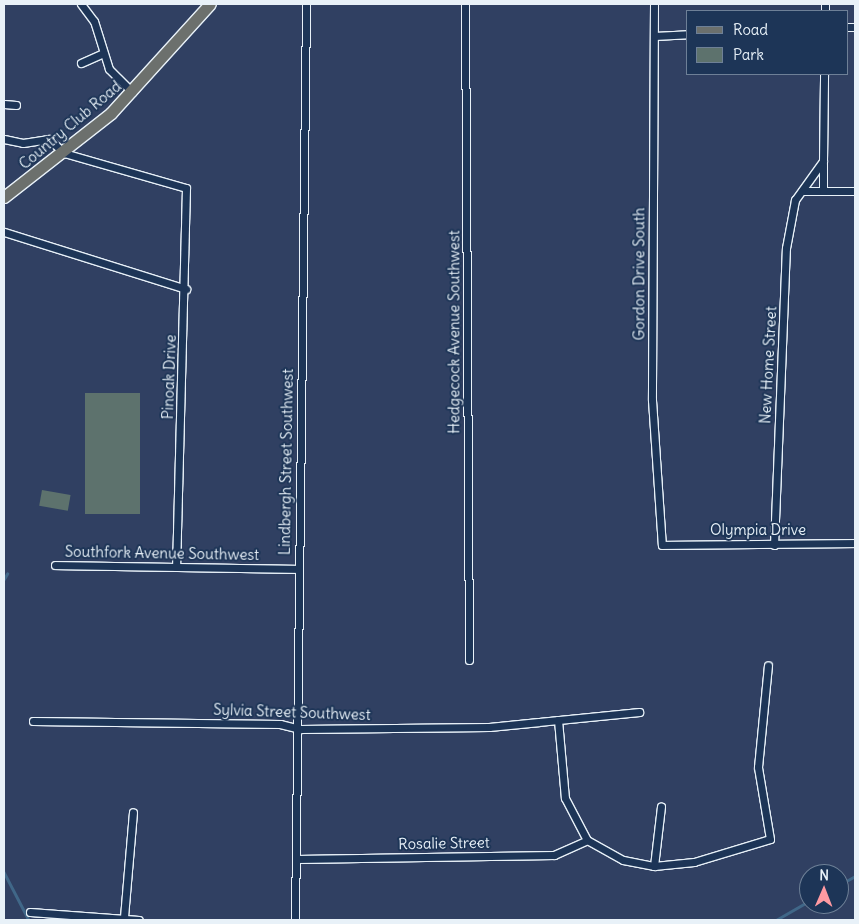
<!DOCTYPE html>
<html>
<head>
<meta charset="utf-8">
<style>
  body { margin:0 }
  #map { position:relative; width:859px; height:924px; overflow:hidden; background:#304062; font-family:Delius,sans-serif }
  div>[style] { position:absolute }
  .green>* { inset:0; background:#5d726d; transform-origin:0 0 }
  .stream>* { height:2.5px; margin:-1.25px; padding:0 1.25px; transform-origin:1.25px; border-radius:1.25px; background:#406788 }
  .roads { filter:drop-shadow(1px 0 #e8f1f8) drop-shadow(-1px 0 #e8f1f8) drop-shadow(0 1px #e8f1f8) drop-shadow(0 -1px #e8f1f8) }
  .street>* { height:7px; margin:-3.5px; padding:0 3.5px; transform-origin:3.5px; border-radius:3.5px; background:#1d3557 }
  .primary>* { height:11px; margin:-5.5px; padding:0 5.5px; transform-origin:5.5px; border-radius:5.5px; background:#6c706d }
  span { translate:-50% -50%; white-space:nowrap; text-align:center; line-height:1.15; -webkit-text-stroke:4px #1d3557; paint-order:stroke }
  .street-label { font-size:15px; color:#e8f1f8 }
  .frame { position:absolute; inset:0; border:5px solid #e8f1f8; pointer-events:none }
  .legend { position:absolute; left:686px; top:10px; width:162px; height:65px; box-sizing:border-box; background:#1d3557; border:1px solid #6e8097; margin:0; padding:6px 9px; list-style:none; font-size:15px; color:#e8f1f8 }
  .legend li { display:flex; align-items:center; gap:10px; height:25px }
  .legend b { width:25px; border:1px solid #6e8097 }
  .north { position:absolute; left:799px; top:864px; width:50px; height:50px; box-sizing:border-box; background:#1d3557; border:1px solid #6e8097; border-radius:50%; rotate:1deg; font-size:14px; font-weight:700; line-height:20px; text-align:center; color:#e8f1f8 }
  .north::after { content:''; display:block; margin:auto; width:18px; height:22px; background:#ff9aa2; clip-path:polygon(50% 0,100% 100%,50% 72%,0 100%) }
</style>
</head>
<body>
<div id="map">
  <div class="green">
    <div style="left:85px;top:393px;width:55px;height:121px"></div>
    <div style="left:42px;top:490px;width:29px;height:16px;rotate:10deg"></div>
  </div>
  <div class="stream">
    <div style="left:4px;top:579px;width:6px;rotate:-59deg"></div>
    <div style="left:4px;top:872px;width:54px;rotate:62.5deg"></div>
    <div style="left:839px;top:885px;width:18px;rotate:-29deg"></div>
    <div style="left:776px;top:920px;width:38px;rotate:-30deg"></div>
  </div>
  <div class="roads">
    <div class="street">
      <div style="left:81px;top:4px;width:21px;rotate:53deg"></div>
      <div style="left:94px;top:21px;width:50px;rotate:72.6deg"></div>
      <div style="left:109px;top:69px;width:33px;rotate:45deg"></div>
      <div style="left:465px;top:4px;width:656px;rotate:89.65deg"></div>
      <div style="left:654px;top:4px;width:396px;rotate:90.3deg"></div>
      <div style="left:652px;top:400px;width:145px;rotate:86.1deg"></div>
      <div style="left:662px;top:545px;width:193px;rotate:-0.6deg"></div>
      <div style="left:825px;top:11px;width:7px;rotate:-90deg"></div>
      <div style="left:848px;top:27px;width:7px"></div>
      <div style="left:654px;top:36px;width:34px;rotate:-3deg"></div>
      <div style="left:81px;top:63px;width:24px;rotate:-24deg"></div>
      <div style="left:4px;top:104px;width:12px;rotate:5deg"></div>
      <div style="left:4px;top:139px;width:19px;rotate:12deg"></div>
      <div style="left:23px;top:143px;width:26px;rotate:-9deg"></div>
      <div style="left:49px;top:139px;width:21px;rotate:43deg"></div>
      <div style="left:64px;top:153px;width:127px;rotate:16deg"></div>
      <div style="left:186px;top:188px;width:379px;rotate:91.5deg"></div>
      <div style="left:802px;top:191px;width:53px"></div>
      <div style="left:823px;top:191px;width:27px;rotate:-90deg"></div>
      <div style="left:4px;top:232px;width:191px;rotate:17.4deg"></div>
      <div style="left:774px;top:545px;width:297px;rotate:-87.7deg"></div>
      <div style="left:786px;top:248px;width:49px;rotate:-79.4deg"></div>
      <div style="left:795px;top:200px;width:48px;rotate:-54.3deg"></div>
      <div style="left:823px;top:161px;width:87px;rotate:-89.3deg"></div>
      <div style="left:55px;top:565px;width:244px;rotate:0.9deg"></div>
      <div style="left:558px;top:720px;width:78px;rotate:84.9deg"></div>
      <div style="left:565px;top:798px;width:47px;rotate:62.4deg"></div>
      <div style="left:587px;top:840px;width:41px;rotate:29.1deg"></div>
      <div style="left:623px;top:860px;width:32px;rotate:11deg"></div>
      <div style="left:654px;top:866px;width:40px;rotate:-5.7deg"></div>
      <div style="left:694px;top:862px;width:79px;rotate:-16.8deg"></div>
      <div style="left:770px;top:839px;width:73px;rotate:-99.5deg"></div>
      <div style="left:758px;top:767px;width:102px;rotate:-84.4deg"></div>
      <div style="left:33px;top:721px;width:247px;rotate:0.7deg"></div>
      <div style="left:280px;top:724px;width:21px;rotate:14deg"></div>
      <div style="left:300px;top:729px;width:189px;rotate:-0.6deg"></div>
      <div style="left:489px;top:727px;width:151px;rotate:-5.7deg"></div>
      <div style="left:297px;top:859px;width:257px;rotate:-0.9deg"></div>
      <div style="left:554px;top:855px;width:36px;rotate:-24deg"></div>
      <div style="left:654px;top:866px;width:60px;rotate:-83.3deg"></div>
      <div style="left:30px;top:912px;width:109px;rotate:4.2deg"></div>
      <div style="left:124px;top:917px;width:105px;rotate:-85.1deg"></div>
      <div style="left:295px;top:920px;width:916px;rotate:-89.31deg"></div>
    </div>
    <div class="primary">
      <div style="left:4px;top:197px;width:136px;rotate:-38.1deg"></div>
      <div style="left:111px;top:113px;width:147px;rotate:-47.8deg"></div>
    </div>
  </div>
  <div class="street-label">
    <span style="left:70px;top:125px;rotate:-40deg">Country Club Road</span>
    <span style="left:639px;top:274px;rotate:-90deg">Gordon Drive South</span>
    <span style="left:454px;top:332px;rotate:-90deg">Hedgecock Avenue Southwest</span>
    <span style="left:768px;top:365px;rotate:-87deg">New Home Street</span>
    <span style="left:169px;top:377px;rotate:-88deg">Pinoak Drive</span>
    <span style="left:286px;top:462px;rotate:-89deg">Lindbergh Street Southwest</span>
    <span style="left:758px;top:530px">Olympia Drive</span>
    <span style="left:162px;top:553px;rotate:1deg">Southfork Avenue Southwest</span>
    <span style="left:292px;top:712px;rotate:2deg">Sylvia Street Southwest</span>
    <span style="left:444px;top:843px;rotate:-1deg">Rosalie Street</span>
  </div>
  <div class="frame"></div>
  <ul class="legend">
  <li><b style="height:6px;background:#6c706d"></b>Road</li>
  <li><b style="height:14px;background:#5d726d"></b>Park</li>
  </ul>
  <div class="north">N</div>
</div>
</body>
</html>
